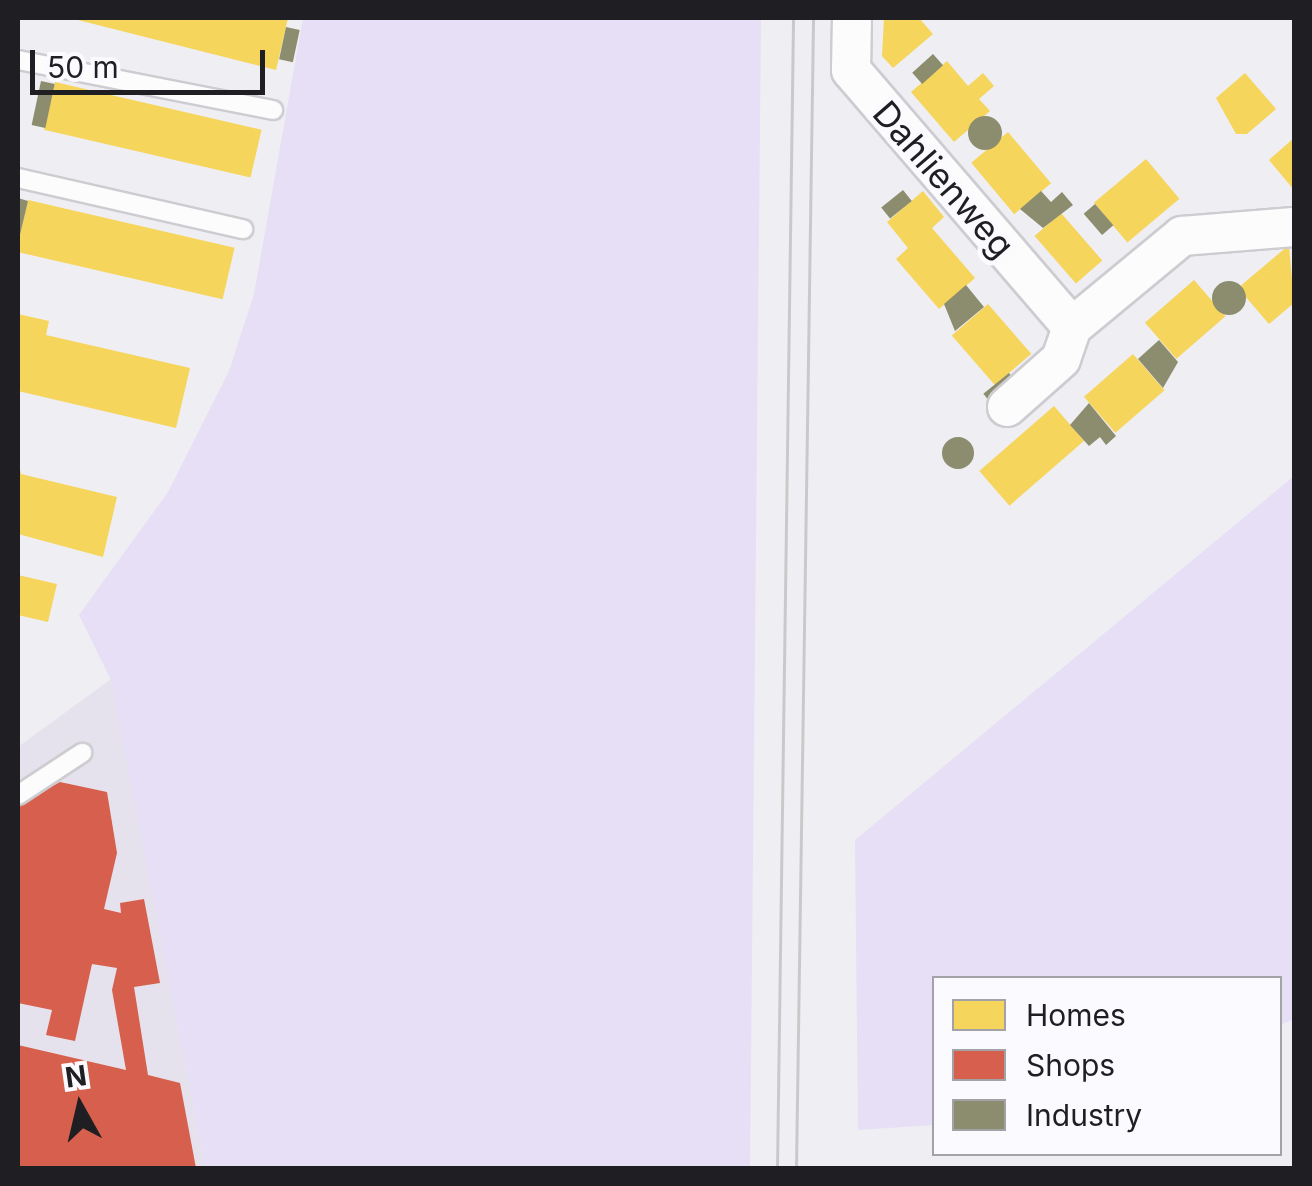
<!DOCTYPE html>
<html>
<head>
<meta charset="utf-8">
<style>
  body { margin:0 }
  #map { position:relative; width:1312px; height:1186px; overflow:hidden; background:#efeef3; font-family:Inter,sans-serif }
  div>[style] { position:absolute }
  .built>* { inset:0; background:#e5e2ed }
  .green>* { inset:0; background:#e6dff6 }
  .homes>* { inset:0; background:#f6d55c; transform-origin:0 0 }
  .shops>* { inset:0; background:#d6604d }
  .industry>* { inset:0; background:#8c8c6e; transform-origin:0 0 }
  .round { border-radius:50% }
  .roads { filter:drop-shadow(2px 0 #cdccd0) drop-shadow(-2px 0 #cdccd0) drop-shadow(0 2px #cdccd0) drop-shadow(0 -2px #cdccd0) }
  .service>* { height:18px; margin:-9px; padding:0 9px; transform-origin:9px; border-radius:9px; background:#fdfcfd }
  .minor>* { height:38px; margin:-19px; padding:0 19px; transform-origin:19px; border-radius:19px; background:#fdfcfd }
  .tram>* { height:2.5px; margin:-1.25px; padding:0 1.25px; transform-origin:1.25px; border-radius:1.25px; background:#cac9ca }
  span { translate:-50% -50%; white-space:nowrap; text-align:center; line-height:1.15; -webkit-text-stroke:10px #fbfafe; paint-order:stroke }
  .street-label { font-size:35px; color:#1f1e22 }
  .frame { position:absolute; inset:0; border:20px solid #1f1e22; pointer-events:none }
  .legend { position:absolute; left:932px; top:976px; width:350px; height:180px; box-sizing:border-box; background:#fbfafe; border:2px solid #a3a2a6; margin:0; padding:12px 18px; list-style:none; font-size:30px; color:#1f1e22 }
  .legend li { display:flex; align-items:center; gap:20px; height:50px }
  .legend b { width:50px; border:2px solid #a3a2a6 }
  .north { position:absolute; left:30px; top:1056px; width:100px; height:100px; -webkit-text-stroke:8px #fbfafe; paint-order:stroke; rotate:352deg; font-size:28px; font-weight:700; line-height:40px; text-align:center; color:#1f1e22 }
  .north::after { content:''; display:block; margin:auto; width:35px; height:45px; background:#1f1e22; clip-path:polygon(50% 0,100% 100%,50% 72%,0 100%) }
  .scale { position:absolute; left:30px; top:50px; width:235px; height:45px; box-sizing:border-box; border:5px solid #1f1e22; border-top:0; padding-left:12px; font-size:30px; line-height:35px; white-space:nowrap; color:#1f1e22; -webkit-text-stroke:8px #fbfafe; paint-order:stroke }
</style>
</head>
<body>
<div id="map">
  <div class="built">
    <div style="clip-path:polygon(111px 679px,205px 1168px,18px 1168px,18px 747px)"></div>
  </div>
  <div class="green">
    <div style="clip-path:polygon(303px 18px,761px 18px,750px 1168px,205px 1168px,111px 680px,79px 615px,168px 492px,229px 371px,254px 294px)"></div>
    <div style="clip-path:polygon(1294px 476px,1294px 1019px,1280px 1025px,1280px 978px,934px 978px,934px 1125px,858px 1130px,855px 840px)"></div>
  </div>
  <div class="homes">
    <div style="clip-path:polygon(70px 18px,288px 18px,276px 70px)"></div>
    <div style="clip-path:polygon(884px 18px,919px 18px,933px 34px,893px 68px,882px 56px)"></div>
    <div style="clip-path:polygon(947px 61px,968px 86px,983px 73px,994px 86px,979px 99px,990px 111px,954px 142px,911px 92px)"></div>
    <div style="clip-path:polygon(1245px 73px,1276px 109px,1247px 134px,1236px 134px,1216px 98px)"></div>
    <div style="left:55px;top:82px;width:212px;height:49px;rotate:13deg"></div>
    <div style="left:1008px;top:132px;width:67px;height:48px;rotate:50deg"></div>
    <div style="clip-path:polygon(1294px 138px,1294px 190px,1269px 160px)"></div>
    <div style="left:1146px;top:159px;width:52px;height:68px;rotate:50deg"></div>
    <div style="clip-path:polygon(923px 191px,944px 217px,932px 228px,975px 278px,939px 309px,896px 259px,908px 248px,887px 222px)"></div>
    <div style="left:28px;top:200px;width:212px;height:53px;rotate:13deg"></div>
    <div style="left:1061px;top:213px;width:63px;height:35px;rotate:49deg"></div>
    <div style="clip-path:polygon(1289px 245px,1294px 303px,1269px 324px,1238px 288px)"></div>
    <div style="left:1194px;top:280px;width:48px;height:65px;rotate:49deg"></div>
    <div style="left:988px;top:304px;width:66px;height:48px;rotate:49deg"></div>
    <div style="clip-path:polygon(18px 314px,49px 321px,46px 335px,190px 368px,176px 428px,18px 391px)"></div>
    <div style="left:1133px;top:354px;width:48px;height:65px;rotate:49deg"></div>
    <div style="left:1054px;top:406px;width:46px;height:99px;rotate:49deg"></div>
    <div style="clip-path:polygon(18px 459px,21px 474px,117px 497px,103px 557px,18px 534px)"></div>
    <div style="clip-path:polygon(18px 575px,57px 584px,48px 622px,18px 615px)"></div>
  </div>
  <div class="shops">
    <div style="clip-path:polygon(60px 782px,107px 792px,117px 853px,104px 909px,121px 913px,120px 903px,144px 899px,160px 983px,134px 987px,148px 1075px,180px 1083px,196px 1168px,18px 1168px,18px 1045px,126px 1070px,112px 990px,117px 968px,92px 964px,75px 1041px,46px 1035px,52px 1010px,18px 1003px,18px 804px)"></div>
  </div>
  <div class="industry">
    <div style="left:286px;top:27px;width:14px;height:33px;rotate:12deg"></div>
    <div style="left:933px;top:54px;width:15px;height:28px;rotate:48deg"></div>
    <div style="left:41px;top:81px;width:14px;height:45px;rotate:12deg"></div>
    <div class="round" style="left:968px;top:116px;width:34px;height:34px"></div>
    <div style="left:903px;top:190px;width:14px;height:28px;rotate:51deg"></div>
    <div style="clip-path:polygon(1041px 191px,1051px 202px,1062px 192px,1073px 205px,1043px 228px,1020px 209px)"></div>
    <div style="clip-path:polygon(18px 198px,28px 201px,19px 239px,18px 239px)"></div>
    <div style="left:1095px;top:204px;width:28px;height:15px;rotate:49deg"></div>
    <div class="round" style="left:1212px;top:281px;width:34px;height:34px"></div>
    <div style="clip-path:polygon(966px 285px,984px 307px,955px 331px,944px 304px)"></div>
    <div style="clip-path:polygon(1159px 340px,1178px 362px,1163px 388px,1138px 359px)"></div>
    <div style="left:1009px;top:373px;width:14px;height:33px;rotate:51deg"></div>
    <div style="clip-path:polygon(1089px 403px,1116px 436px,1106px 445px,1100px 437px,1089px 446px,1070px 425px)"></div>
    <div class="round" style="left:942px;top:437px;width:32px;height:32px"></div>
  </div>
  <div class="roads">
    <div class="service">
      <div style="left:18px;top:60px;width:260px;rotate:11.1deg"></div>
      <div style="left:18px;top:178px;width:231px;rotate:12.8deg"></div>
      <div style="left:18px;top:795px;width:77px;rotate:-33.3deg"></div>
    </div>
    <div class="minor">
      <div style="left:852px;top:18px;width:52px;rotate:91.1deg"></div>
      <div style="left:851px;top:70px;width:339px;rotate:49.3deg"></div>
      <div style="left:1007px;top:407px;width:72px;rotate:-41.6deg"></div>
      <div style="left:1061px;top:359px;width:34px;rotate:-71deg"></div>
      <div style="left:1072px;top:327px;width:143px;rotate:-39.6deg"></div>
      <div style="left:1182px;top:236px;width:112px;rotate:-4.6deg"></div>
    </div>
  </div>
  <div class="tram">
    <div style="left:777px;top:1168px;width:1150px;rotate:-89.2deg"></div>
    <div style="left:796px;top:1168px;width:1150px;rotate:-89.15deg"></div>
  </div>
  <div class="street-label">
    <span style="left:944px;top:179px;rotate:49deg">Dahlienweg</span>
  </div>
  <div class="frame"></div>
  <ul class="legend">
  <li><b style="height:28px;background:#f6d55c"></b>Homes</li>
  <li><b style="height:28px;background:#d6604d"></b>Shops</li>
  <li><b style="height:28px;background:#8c8c6e"></b>Industry</li>
  </ul>
  <div class="north">N</div>
  <div class="scale">50 m</div>
</div>
</body>
</html>
